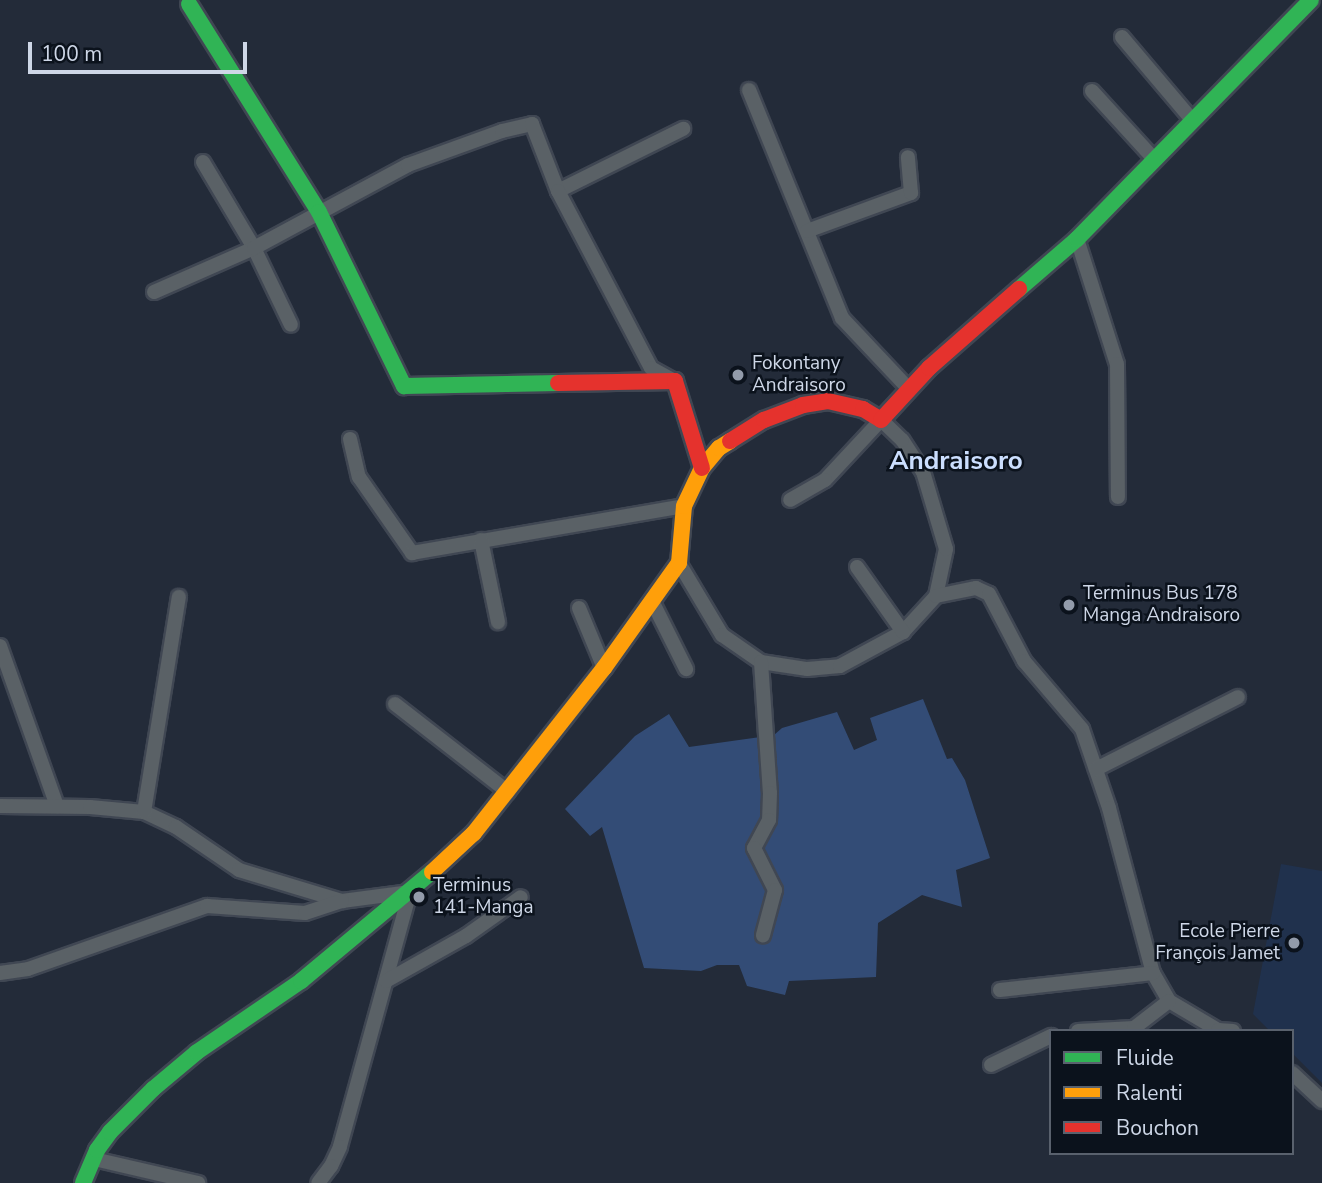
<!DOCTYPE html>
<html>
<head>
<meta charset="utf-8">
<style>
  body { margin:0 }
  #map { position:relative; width:1322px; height:1183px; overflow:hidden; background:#232b39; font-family:"Nunito Sans",sans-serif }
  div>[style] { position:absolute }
  .built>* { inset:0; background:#20314d }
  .green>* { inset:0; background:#334c76 }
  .roads { filter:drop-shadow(2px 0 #404753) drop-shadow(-2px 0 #404753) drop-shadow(0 2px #404753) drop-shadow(0 -2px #404753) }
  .street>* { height:14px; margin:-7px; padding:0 7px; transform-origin:7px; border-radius:7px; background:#5a6166 }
  .fast>* { height:16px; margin:-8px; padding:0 8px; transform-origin:8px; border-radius:8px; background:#30b455 }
  .slow>* { height:16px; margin:-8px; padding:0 8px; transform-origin:8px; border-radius:8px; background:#ff9f0a }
  .jam>* { height:16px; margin:-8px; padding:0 8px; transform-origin:8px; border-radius:8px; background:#e5322d }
  .dots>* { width:19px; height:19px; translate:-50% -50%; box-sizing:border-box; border:4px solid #0b121c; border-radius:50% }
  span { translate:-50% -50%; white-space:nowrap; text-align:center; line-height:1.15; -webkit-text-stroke:5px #0b121c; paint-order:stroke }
  .poi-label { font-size:19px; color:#ced7e7 }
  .left { translate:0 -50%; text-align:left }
  .right { translate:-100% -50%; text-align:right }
  .district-label { font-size:26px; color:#cbdefe; font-weight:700 }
  .legend { position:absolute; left:1049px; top:1029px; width:245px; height:126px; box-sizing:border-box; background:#0b121c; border:2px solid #59616d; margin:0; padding:9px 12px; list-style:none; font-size:21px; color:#ced7e7 }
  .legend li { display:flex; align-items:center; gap:14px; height:35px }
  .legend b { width:35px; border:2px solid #59616d }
  .scale { position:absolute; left:28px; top:42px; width:219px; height:32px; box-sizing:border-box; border:4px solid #ced7e7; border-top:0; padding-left:9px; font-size:21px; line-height:24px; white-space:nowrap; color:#ced7e7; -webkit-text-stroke:5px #0b121c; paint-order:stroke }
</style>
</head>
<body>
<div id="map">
  <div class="built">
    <div style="clip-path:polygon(1281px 864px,1322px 871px,1322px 1083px,1292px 1053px,1292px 1031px,1270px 1031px,1253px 1014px)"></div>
  </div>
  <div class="green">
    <div style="clip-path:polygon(923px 699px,947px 759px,952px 758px,965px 780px,990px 858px,956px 870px,962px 907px,922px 895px,878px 923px,876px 977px,789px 981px,785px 995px,747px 986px,739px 965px,717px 965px,701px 971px,644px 968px,602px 827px,590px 836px,565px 809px,635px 736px,669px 714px,689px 747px,774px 735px,782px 728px,837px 712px,854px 750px,877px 740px,870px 718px)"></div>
  </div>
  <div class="roads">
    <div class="street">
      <div style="left:1122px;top:37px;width:110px;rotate:49.8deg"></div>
      <div style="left:749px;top:90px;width:246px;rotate:67.8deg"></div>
      <div style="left:842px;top:318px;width:96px;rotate:46.7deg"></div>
      <div style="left:1092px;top:91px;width:93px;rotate:47.6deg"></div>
      <div style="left:203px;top:162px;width:100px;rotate:59.3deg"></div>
      <div style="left:254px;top:248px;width:85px;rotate:64.3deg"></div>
      <div style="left:558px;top:191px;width:140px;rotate:-26.4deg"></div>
      <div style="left:807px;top:231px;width:111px;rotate:-20.1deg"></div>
      <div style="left:911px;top:193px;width:36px;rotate:-95deg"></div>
      <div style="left:1077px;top:239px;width:131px;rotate:72.3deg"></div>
      <div style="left:1117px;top:364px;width:133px;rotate:89.6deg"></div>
      <div style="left:154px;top:292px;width:109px;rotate:-23.7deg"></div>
      <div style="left:254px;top:248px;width:175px;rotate:-28.3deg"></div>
      <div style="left:408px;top:165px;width:100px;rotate:-19.9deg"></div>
      <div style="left:502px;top:131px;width:31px;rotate:-13deg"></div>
      <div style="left:532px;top:124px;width:72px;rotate:68.8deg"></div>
      <div style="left:558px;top:191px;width:200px;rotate:62.3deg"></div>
      <div style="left:651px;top:368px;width:25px;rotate:29deg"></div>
      <div style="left:350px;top:439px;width:39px;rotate:77deg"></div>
      <div style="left:359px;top:477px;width:93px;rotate:55.1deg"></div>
      <div style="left:412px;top:553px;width:276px;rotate:-9.8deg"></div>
      <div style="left:481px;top:540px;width:84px;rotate:78.3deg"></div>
      <div style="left:679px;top:563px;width:84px;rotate:59.2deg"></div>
      <div style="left:722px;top:635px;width:47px;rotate:34.7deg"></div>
      <div style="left:761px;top:662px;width:47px;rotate:8.7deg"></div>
      <div style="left:807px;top:669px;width:33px;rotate:-5deg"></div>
      <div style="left:840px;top:666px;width:72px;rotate:-28.4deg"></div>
      <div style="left:903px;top:632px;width:49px;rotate:-47.5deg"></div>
      <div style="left:936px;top:596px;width:48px;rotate:-78deg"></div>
      <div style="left:946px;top:549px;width:80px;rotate:-106.6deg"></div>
      <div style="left:923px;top:472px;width:38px;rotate:-123deg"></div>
      <div style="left:902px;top:440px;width:29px;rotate:-136deg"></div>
      <div style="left:881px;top:420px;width:82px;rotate:133deg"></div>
      <div style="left:825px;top:480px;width:40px;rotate:150.3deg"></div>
      <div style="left:857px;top:567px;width:80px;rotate:54.7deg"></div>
      <div style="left:936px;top:596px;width:41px;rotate:-11.3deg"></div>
      <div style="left:976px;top:588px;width:14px;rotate:25deg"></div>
      <div style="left:989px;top:594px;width:76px;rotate:62.4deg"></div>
      <div style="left:1024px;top:661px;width:89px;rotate:49.5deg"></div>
      <div style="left:1082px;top:729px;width:83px;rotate:71.1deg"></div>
      <div style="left:1109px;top:808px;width:171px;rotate:75.1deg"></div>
      <div style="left:1153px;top:973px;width:32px;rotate:60deg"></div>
      <div style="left:1169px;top:1001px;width:57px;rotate:30.6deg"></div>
      <div style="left:1218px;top:1030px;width:15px;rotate:4deg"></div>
      <div style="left:653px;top:603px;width:74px;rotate:63.4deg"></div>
      <div style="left:579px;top:608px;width:65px;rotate:67.4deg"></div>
      <div style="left:0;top:646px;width:170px;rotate:70.4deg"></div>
      <div style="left:761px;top:662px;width:131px;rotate:86.1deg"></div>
      <div style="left:770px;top:793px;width:27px;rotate:92deg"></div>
      <div style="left:769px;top:820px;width:32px;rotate:118deg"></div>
      <div style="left:754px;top:848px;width:47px;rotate:63.4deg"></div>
      <div style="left:775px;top:890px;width:47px;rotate:104.9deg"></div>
      <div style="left:395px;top:704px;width:143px;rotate:37.9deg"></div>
      <div style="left:1096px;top:769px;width:159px;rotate:-26.9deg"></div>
      <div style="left:0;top:806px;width:90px;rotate:0.6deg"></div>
      <div style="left:90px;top:807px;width:54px;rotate:5.3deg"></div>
      <div style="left:144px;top:812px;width:35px;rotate:25deg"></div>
      <div style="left:176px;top:827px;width:76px;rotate:34.3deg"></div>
      <div style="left:239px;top:870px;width:108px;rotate:16.8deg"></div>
      <div style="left:342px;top:901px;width:69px;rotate:-7.5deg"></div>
      <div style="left:410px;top:892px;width:264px;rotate:105.4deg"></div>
      <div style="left:340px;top:1147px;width:21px;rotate:115deg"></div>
      <div style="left:331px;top:1166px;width:21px;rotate:127deg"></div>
      <div style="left:144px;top:812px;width:218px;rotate:-80.8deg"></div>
      <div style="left:0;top:973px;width:28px;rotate:-8deg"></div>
      <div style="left:28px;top:969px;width:190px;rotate:-19.4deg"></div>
      <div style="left:207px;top:906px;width:98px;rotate:4.1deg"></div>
      <div style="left:305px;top:913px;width:39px;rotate:-18deg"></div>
      <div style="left:386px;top:981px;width:92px;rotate:-29.4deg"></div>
      <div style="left:466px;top:936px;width:67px;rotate:-35.3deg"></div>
      <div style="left:1000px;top:990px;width:154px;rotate:-6.3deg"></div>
      <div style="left:1078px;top:1031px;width:56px;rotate:-3.1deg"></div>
      <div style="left:1134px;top:1028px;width:44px;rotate:-37.6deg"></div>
      <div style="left:991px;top:1065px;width:67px;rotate:-25.8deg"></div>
      <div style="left:1292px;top:1073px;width:41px;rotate:43deg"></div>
      <div style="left:94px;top:1159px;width:107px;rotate:13deg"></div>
    </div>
    <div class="fast">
      <div style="left:189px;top:4px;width:245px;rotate:58deg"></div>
      <div style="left:319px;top:212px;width:194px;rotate:64deg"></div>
      <div style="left:404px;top:386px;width:154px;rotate:-1.1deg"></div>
      <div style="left:1019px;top:289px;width:77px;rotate:-40.8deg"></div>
      <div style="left:1077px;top:239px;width:334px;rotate:-45.6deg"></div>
      <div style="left:83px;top:1183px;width:36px;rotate:-67deg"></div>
      <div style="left:97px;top:1150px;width:22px;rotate:-54deg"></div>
      <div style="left:110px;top:1132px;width:61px;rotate:-45deg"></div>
      <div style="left:153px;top:1089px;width:57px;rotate:-40.1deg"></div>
      <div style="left:197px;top:1052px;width:126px;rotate:-34.3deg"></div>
      <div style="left:301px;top:981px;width:170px;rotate:-39.8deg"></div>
    </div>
    <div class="slow">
      <div style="left:432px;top:872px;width:57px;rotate:-42.9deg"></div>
      <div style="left:474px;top:833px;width:210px;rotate:-51.8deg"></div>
      <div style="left:604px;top:668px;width:129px;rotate:-54.5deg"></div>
      <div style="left:679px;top:563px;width:57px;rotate:-85deg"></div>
      <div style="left:684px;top:506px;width:42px;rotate:-64.7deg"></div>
      <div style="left:702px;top:468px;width:26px;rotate:-50deg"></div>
      <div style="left:719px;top:448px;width:13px;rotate:-32deg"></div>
    </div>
    <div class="jam">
      <div style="left:558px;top:383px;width:117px;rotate:-1deg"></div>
      <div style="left:675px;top:381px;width:91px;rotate:72.8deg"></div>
      <div style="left:730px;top:441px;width:40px;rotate:-32deg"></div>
      <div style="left:764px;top:420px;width:42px;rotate:-21deg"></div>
      <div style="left:803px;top:405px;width:25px;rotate:-9deg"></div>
      <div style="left:828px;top:401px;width:36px;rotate:13deg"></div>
      <div style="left:863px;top:409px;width:21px;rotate:31deg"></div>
      <div style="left:881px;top:420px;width:71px;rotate:-47.3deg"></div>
      <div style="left:929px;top:368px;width:120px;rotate:-41.3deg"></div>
    </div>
  </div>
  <div class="dots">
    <div style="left:738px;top:375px;background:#929baa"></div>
    <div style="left:1069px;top:605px;background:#929baa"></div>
    <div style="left:419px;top:897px;background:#929baa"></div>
    <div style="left:1294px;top:943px;background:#929baa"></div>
  </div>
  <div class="poi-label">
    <span class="left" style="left:752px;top:375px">Fokontany<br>Andraisoro</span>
    <span class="left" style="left:1083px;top:605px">Terminus Bus 178<br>Manga Andraisoro</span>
    <span class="left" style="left:433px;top:897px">Terminus<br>141-Manga</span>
    <span class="right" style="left:1280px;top:943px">Ecole Pierre<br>François Jamet</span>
  </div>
  <div class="district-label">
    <span style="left:956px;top:461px">Andraisoro</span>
  </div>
  <ul class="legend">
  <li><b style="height:9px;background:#30b455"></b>Fluide</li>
  <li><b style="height:9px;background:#ff9f0a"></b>Ralenti</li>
  <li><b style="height:9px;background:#e5322d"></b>Bouchon</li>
  </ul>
  <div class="scale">100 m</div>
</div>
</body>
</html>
